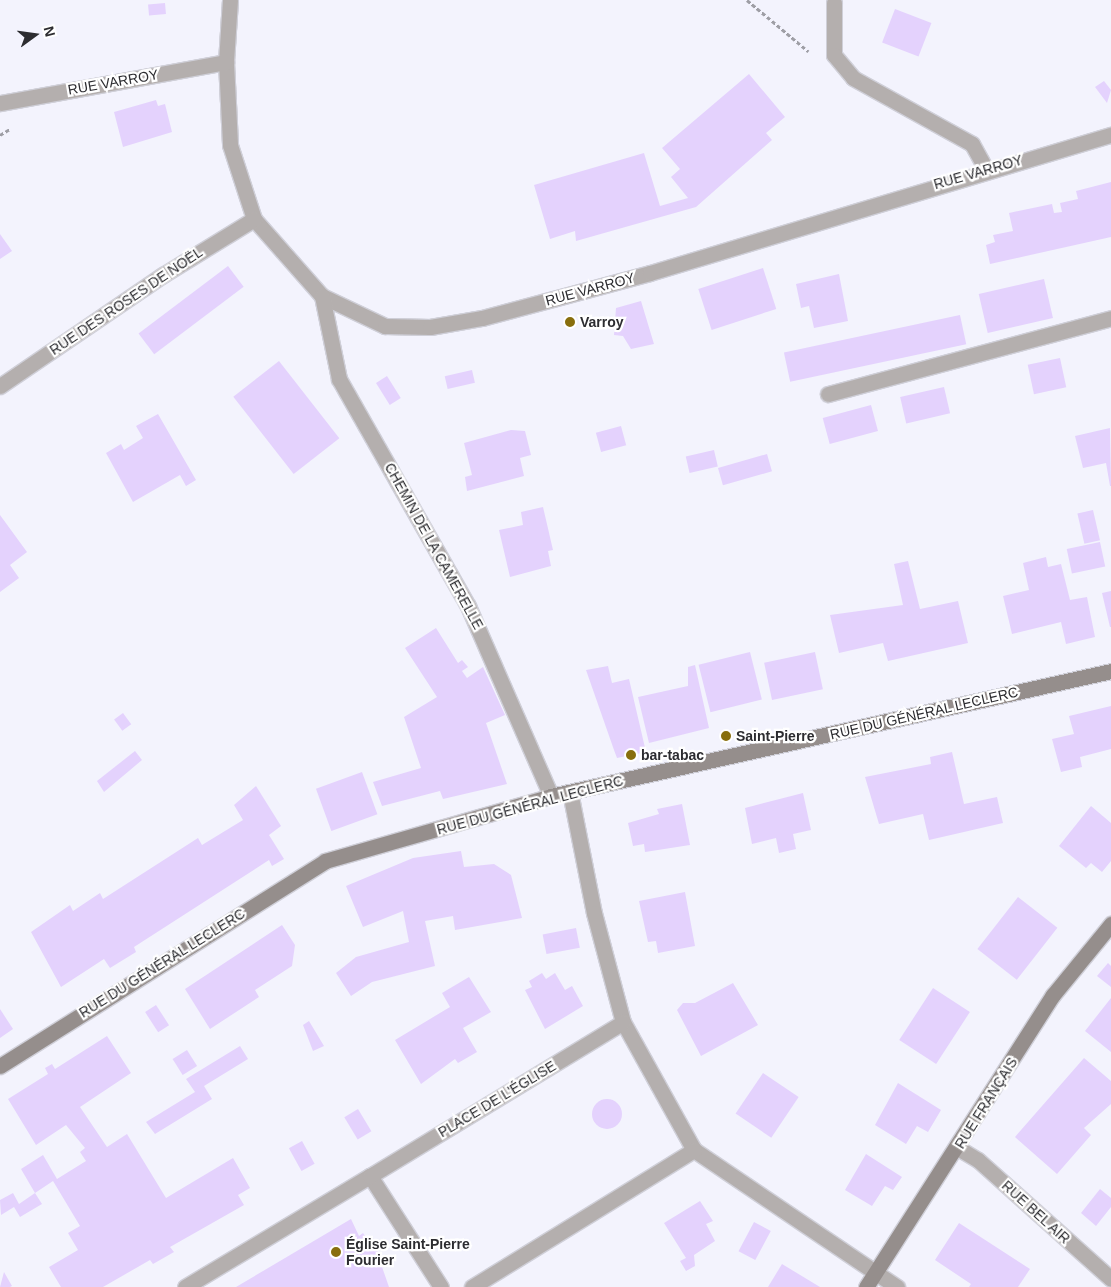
<!DOCTYPE html>
<html>
<head>
<meta charset="utf-8">
<style>
  body { margin:0 }
  #map { position:relative; width:1111px; height:1287px; overflow:hidden; background:#f3f3fd; font-family:Helvetica,sans-serif }
  div>[style] { position:absolute }
  .building>* { inset:0; background:#e4d2fd; transform-origin:0 0 }
  .round { border-radius:50% }
  .path>* { height:3px; margin-top:-1.5px; transform-origin:0; background:repeating-linear-gradient(90deg,#9e9ea5 0 4px,transparent 0 6.5px) }
  .roads { filter:drop-shadow(1px 0 #cfcfd8) drop-shadow(-1px 0 #cfcfd8) drop-shadow(0 1px #cfcfd8) drop-shadow(0 -1px #cfcfd8) }
  .lane>* { height:15px; margin:-7.5px; padding:0 7.5px; transform-origin:7.5px; border-radius:7.5px; background:#b4afae }
  .street>* { height:15px; margin:-7.5px; padding:0 7.5px; transform-origin:7.5px; border-radius:7.5px; background:#b4afae }
  .secondary>* { height:15px; margin:-7.5px; padding:0 7.5px; transform-origin:7.5px; border-radius:7.5px; background:#958e8c }
  .dots>* { width:14px; height:14px; translate:-50% -50%; box-sizing:border-box; border:2px solid #fff; border-radius:50% }
  span { translate:-50% -50%; white-space:nowrap; text-align:center; line-height:1.15; -webkit-text-stroke:4.5px #fff; paint-order:stroke }
  .street-label { font-size:14px; color:#2c2c30 }
  .poi-label { font-size:14px; color:#2c2c30; font-weight:700 }
  .left { translate:0 -50%; text-align:left }
  .north { position:absolute; left:10px; top:10px; width:50px; height:50px; -webkit-text-stroke:4px #fff; paint-order:stroke; rotate:76deg; font-size:14px; font-weight:700; line-height:20px; text-align:center; color:#2c2c30 }
  .north::after { content:''; display:block; margin:auto; width:18px; height:22px; background:#2c2c30; clip-path:polygon(50% 0,100% 100%,50% 72%,0 100%) }
</style>
</head>
<body>
<div id="map">
  <div class="building">
    <div style="left:165px;top:3px;width:11px;height:17px;rotate:85deg"></div>
    <div style="left:895px;top:9px;width:39px;height:36px;rotate:21deg"></div>
    <div style="clip-path:polygon(749px 74px,785px 117px,766px 133px,772px 140px,696px 207px,576px 241px,575px 231px,550px 239px,534px 185px,644px 153px,660px 206px,688px 198px,671px 177px,680px 169px,662px 148px)"></div>
    <div style="clip-path:polygon(1104px 81px,1111px 90px,1107px 103px,1095px 87px)"></div>
    <div style="clip-path:polygon(156px 100px,158px 106px,165px 104px,172px 132px,123px 147px,114px 112px)"></div>
    <div style="clip-path:polygon(1111px 182px,1111px 237px,990px 264px,986px 245px,995px 242px,993px 235px,1013px 231px,1009px 213px,1052px 204px,1054px 213px,1062px 212px,1060px 203px,1078px 199px,1076px 191px)"></div>
    <div style="clip-path:polygon(0 234px,12px 251px,0 259px)"></div>
    <div style="left:228px;top:266px;width:26px;height:112px;rotate:53deg"></div>
    <div style="left:763px;top:268px;width:43px;height:68px;rotate:72deg"></div>
    <div style="clip-path:polygon(839px 274px,848px 321px,814px 328px,809px 306px,801px 308px,796px 284px)"></div>
    <div style="left:1044px;top:279px;width:40px;height:67px;rotate:77deg"></div>
    <div style="clip-path:polygon(641px 301px,654px 344px,631px 349px,623px 336px,614px 335px,616px 308px)"></div>
    <div style="left:960px;top:315px;width:30px;height:180px;rotate:78deg"></div>
    <div style="left:1060px;top:358px;width:30px;height:33px;rotate:78deg"></div>
    <div style="left:279px;top:361px;width:98px;height:58px;rotate:52deg"></div>
    <div style="left:472px;top:370px;width:13px;height:28px;rotate:77deg"></div>
    <div style="left:387px;top:376px;width:26px;height:13px;rotate:58deg"></div>
    <div style="left:944px;top:387px;width:27px;height:45px;rotate:77deg"></div>
    <div style="left:871px;top:405px;width:27px;height:50px;rotate:75deg"></div>
    <div style="clip-path:polygon(158px 414px,196px 480px,186px 486px,180px 475px,133px 502px,106px 453px,121px 444px,124px 450px,143px 438px,136px 426px)"></div>
    <div style="left:621px;top:426px;width:20px;height:26px;rotate:75deg"></div>
    <div style="clip-path:polygon(1110px 428px,1111px 486px,1110px 486px,1106px 463px,1083px 468px,1075px 436px)"></div>
    <div style="clip-path:polygon(511px 430px,525px 431px,531px 455px,520px 458px,524px 476px,467px 491px,465px 477px,472px 475px,464px 443px)"></div>
    <div style="left:714px;top:450px;width:17px;height:29px;rotate:77deg"></div>
    <div style="left:767px;top:454px;width:18px;height:51px;rotate:74deg"></div>
    <div style="clip-path:polygon(543px 507px,553px 550px,548px 551px,551px 566px,510px 577px,499px 530px,523px 525px,521px 512px)"></div>
    <div style="left:1093px;top:510px;width:31px;height:16px;rotate:77deg"></div>
    <div style="clip-path:polygon(0 515px,27px 552px,10px 565px,19px 578px,0 592px)"></div>
    <div style="left:1100px;top:542px;width:25px;height:34px;rotate:78deg"></div>
    <div style="clip-path:polygon(1046px 557px,1048px 567px,1061px 564px,1070px 600px,1087px 597px,1095px 637px,1066px 644px,1061px 622px,1012px 634px,1003px 596px,1029px 590px,1023px 563px)"></div>
    <div style="clip-path:polygon(908px 561px,920px 609px,958px 601px,968px 643px,888px 661px,883px 643px,839px 653px,830px 615px,903px 605px,894px 564px)"></div>
    <div style="clip-path:polygon(1111px 591px,1111px 627px,1110px 627px,1102px 593px)"></div>
    <div style="clip-path:polygon(436px 628px,458px 663px,462px 660px,468px 667px,462px 671px,467px 678px,483px 667px,505px 715px,486px 723px,507px 784px,443px 799px,440px 791px,382px 806px,373px 782px,421px 768px,404px 717px,437px 697px,405px 648px)"></div>
    <div style="left:750px;top:652px;width:49px;height:53px;rotate:76deg"></div>
    <div style="left:815px;top:652px;width:38px;height:52px;rotate:78deg"></div>
    <div style="clip-path:polygon(695px 665px,709px 728px,649px 743px,638px 697px,688px 686px,688px 667px)"></div>
    <div style="clip-path:polygon(608px 666px,612px 683px,629px 679px,646px 752px,617px 758px,614px 750px,586px 670px)"></div>
    <div style="clip-path:polygon(1111px 706px,1111px 749px,1080px 757px,1082px 767px,1061px 772px,1052px 739px,1074px 734px,1069px 716px)"></div>
    <div style="left:123px;top:713px;width:14px;height:11px;rotate:54deg"></div>
    <div style="clip-path:polygon(135px 751px,142px 760px,104px 792px,97px 781px)"></div>
    <div style="clip-path:polygon(952px 752px,964px 804px,997px 797px,1003px 823px,929px 840px,923px 814px,879px 824px,865px 777px,931px 764px,930px 757px)"></div>
    <div style="left:362px;top:772px;width:45px;height:49px;rotate:70deg"></div>
    <div style="clip-path:polygon(256px 786px,281px 826px,269px 835px,284px 859px,272px 866px,269px 860px,134px 947px,136px 952px,110px 968px,104px 959px,61px 987px,31px 932px,70px 905px,73px 911px,100px 893px,103px 899px,198px 838px,202px 845px,243px 820px,234px 805px)"></div>
    <div style="clip-path:polygon(803px 793px,811px 830px,793px 834px,796px 849px,779px 853px,776px 838px,752px 844px,745px 808px)"></div>
    <div style="clip-path:polygon(682px 804px,690px 845px,645px 852px,644px 844px,633px 846px,628px 823px,659px 814px,657px 809px)"></div>
    <div style="clip-path:polygon(1091px 806px,1111px 823px,1111px 861px,1102px 872px,1091px 863px,1086px 868px,1059px 846px)"></div>
    <div style="clip-path:polygon(461px 851px,464px 867px,494px 864px,511px 875px,522px 918px,455px 930px,453px 916px,425px 921px,435px 966px,372px 982px,351px 996px,336px 973px,356px 957px,409px 942px,403px 911px,363px 927px,346px 886px,413px 858px)"></div>
    <div style="clip-path:polygon(685px 892px,695px 946px,658px 953px,656px 941px,648px 942px,639px 901px)"></div>
    <div style="left:1018px;top:897px;width:50px;height:66px;rotate:38deg"></div>
    <div style="clip-path:polygon(282px 925px,295px 945px,292px 966px,255px 990px,259px 997px,210px 1029px,185px 989px)"></div>
    <div style="left:576px;top:928px;width:20px;height:34px;rotate:79deg"></div>
    <div style="clip-path:polygon(1108px 963px,1111px 966px,1111px 987px,1097px 976px)"></div>
    <div style="clip-path:polygon(542px 973px,546px 979px,555px 973px,565px 990px,572px 986px,583px 1006px,545px 1029px,525px 990px,532px 987px,529px 981px)"></div>
    <div style="clip-path:polygon(469px 977px,491px 1012px,463px 1028px,477px 1052px,458px 1063px,455px 1059px,421px 1084px,395px 1040px,450px 1007px,442px 993px)"></div>
    <div style="clip-path:polygon(733px 983px,758px 1025px,701px 1056px,677px 1010px,683px 1003px,695px 1003px)"></div>
    <div style="left:933px;top:988px;width:44px;height:62px;rotate:33deg"></div>
    <div style="clip-path:polygon(1111px 998px,1111px 1052px,1085px 1031px)"></div>
    <div style="left:156px;top:1005px;width:24px;height:13px;rotate:57deg"></div>
    <div style="clip-path:polygon(0 1009px,13px 1029px,0 1038px)"></div>
    <div style="clip-path:polygon(309px 1021px,324px 1046px,313px 1051px,303px 1025px)"></div>
    <div style="clip-path:polygon(107px 1036px,131px 1073px,80px 1107px,107px 1147px,127px 1134px,166px 1198px,233px 1158px,250px 1188px,238px 1195px,244px 1205px,170px 1247px,174px 1252px,153px 1264px,150px 1260px,103px 1287px,61px 1287px,49px 1267px,78px 1250px,68px 1233px,80px 1226px,53px 1181px,35px 1193px,21px 1169px,43px 1155px,57px 1179px,86px 1161px,80px 1152px,85px 1148px,66px 1125px,36px 1145px,8px 1099px,48px 1074px,45px 1068px,52px 1064px,55px 1069px)"></div>
    <div style="clip-path:polygon(240px 1046px,248px 1059px,204px 1086px,212px 1099px,155px 1134px,146px 1122px,195px 1092px,186px 1079px)"></div>
    <div style="left:187px;top:1050px;width:19px;height:17px;rotate:58deg"></div>
    <div style="clip-path:polygon(1084px 1058px,1111px 1081px,1111px 1104px,1084px 1128px,1091px 1135px,1057px 1174px,1015px 1137px)"></div>
    <div style="left:763px;top:1073px;width:43px;height:49px;rotate:34deg"></div>
    <div style="clip-path:polygon(898px 1083px,941px 1110px,928px 1132px,917px 1126px,906px 1144px,875px 1125px)"></div>
    <div class="round" style="left:592px;top:1099px;width:30px;height:30px"></div>
    <div style="left:358px;top:1109px;width:26px;height:16px;rotate:59deg"></div>
    <div style="left:302px;top:1141px;width:26px;height:15px;rotate:61deg"></div>
    <div style="clip-path:polygon(866px 1154px,902px 1177px,893px 1190px,885px 1186px,872px 1206px,845px 1190px)"></div>
    <div style="clip-path:polygon(1100px 1189px,1111px 1198px,1111px 1207px,1096px 1226px,1081px 1213px)"></div>
    <div style="clip-path:polygon(13px 1193px,19px 1204px,35px 1193px,42px 1204px,20px 1217px,14px 1207px,1px 1215px,0 1200px)"></div>
    <div style="clip-path:polygon(700px 1201px,713px 1221px,706px 1224px,715px 1241px,694px 1255px,695px 1266px,686px 1271px,680px 1261px,686px 1258px,664px 1223px)"></div>
    <div style="clip-path:polygon(351px 1219px,359px 1236px,363px 1233px,368px 1240px,367px 1247px,373px 1243px,381px 1258px,375px 1261px,381px 1264px,389px 1287px,236px 1287px)"></div>
    <div style="left:754px;top:1222px;width:19px;height:33px;rotate:28deg"></div>
    <div style="clip-path:polygon(959px 1223px,1030px 1269px,1018px 1287px,969px 1287px,971px 1284px,935px 1260px)"></div>
    <div style="clip-path:polygon(782px 1264px,820px 1287px,768px 1287px)"></div>
    <div style="clip-path:polygon(4px 1272px,12px 1286px,10px 1287px,0 1287px)"></div>
  </div>
  <div class="path">
    <div style="left:747px;top:0;width:80px;rotate:39.9deg"></div>
    <div style="left:0;top:135px;width:12px;rotate:-31deg"></div>
  </div>
  <div class="roads">
    <div class="lane">
      <div style="left:834px;top:3px;width:52px;rotate:90deg"></div>
      <div style="left:834px;top:55px;width:30px;rotate:50deg"></div>
      <div style="left:853px;top:78px;width:136px;rotate:29deg"></div>
      <div style="left:972px;top:144px;width:29px;rotate:61deg"></div>
    </div>
    <div class="street">
      <div style="left:230px;top:0;width:62px;rotate:93.7deg"></div>
      <div style="left:226px;top:62px;width:83px;rotate:87.2deg"></div>
      <div style="left:230px;top:145px;width:78px;rotate:72deg"></div>
      <div style="left:254px;top:219px;width:103px;rotate:48.6deg"></div>
      <div style="left:322px;top:296px;width:70px;rotate:25.5deg"></div>
      <div style="left:385px;top:326px;width:45px;rotate:1.3deg"></div>
      <div style="left:430px;top:327px;width:53px;rotate:-9.8deg"></div>
      <div style="left:482px;top:318px;width:174px;rotate:-15deg"></div>
      <div style="left:650px;top:273px;width:481px;rotate:-16.7deg"></div>
      <div style="left:0;top:103px;width:230px;rotate:-10.3deg"></div>
      <div style="left:322px;top:296px;width:85px;rotate:78.4deg"></div>
      <div style="left:339px;top:379px;width:261px;rotate:60.4deg"></div>
      <div style="left:468px;top:606px;width:207px;rotate:66.4deg"></div>
      <div style="left:0;top:386px;width:197px;rotate:-34.3deg"></div>
      <div style="left:163px;top:275px;width:107px;rotate:-31.6deg"></div>
      <div style="left:828px;top:394px;width:293px;rotate:-15deg"></div>
      <div style="left:570px;top:792px;width:123px;rotate:78.8deg"></div>
      <div style="left:594px;top:913px;width:113px;rotate:75.1deg"></div>
      <div style="left:623px;top:1022px;width:146px;rotate:61deg"></div>
      <div style="left:694px;top:1150px;width:245px;rotate:34deg"></div>
      <div style="left:958px;top:1148px;width:23px;rotate:31deg"></div>
      <div style="left:978px;top:1160px;width:178px;rotate:41.8deg"></div>
      <div style="left:185px;top:1287px;width:216px;rotate:-31deg"></div>
      <div style="left:441px;top:1287px;width:132px;rotate:-122.6deg"></div>
      <div style="left:370px;top:1176px;width:296px;rotate:-31.3deg"></div>
      <div style="left:472px;top:1287px;width:261px;rotate:-31.7deg"></div>
    </div>
    <div class="secondary">
      <div style="left:0;top:1066px;width:384px;rotate:-32.2deg"></div>
      <div style="left:325px;top:861px;width:235px;rotate:-16deg"></div>
      <div style="left:551px;top:796px;width:574px;rotate:-12.58deg"></div>
      <div style="left:866px;top:1287px;width:347px;rotate:-57.4deg"></div>
      <div style="left:1053px;top:995px;width:92px;rotate:-50.8deg"></div>
    </div>
  </div>
  <div class="dots">
    <div style="left:570px;top:322px;background:#886e0d"></div>
    <div style="left:726px;top:736px;background:#886e0d"></div>
    <div style="left:631px;top:755px;background:#886e0d"></div>
    <div style="left:336px;top:1252px;background:#886e0d"></div>
  </div>
  <div class="street-label">
    <span style="left:113px;top:82px;rotate:-10deg">RUE VARROY</span>
    <span style="left:978px;top:172px;rotate:-16deg">RUE VARROY</span>
    <span style="left:590px;top:289px;rotate:-15deg">RUE VARROY</span>
    <span style="left:126px;top:301px;rotate:-34deg">RUE DES ROSES DE NOËL</span>
    <span style="left:434px;top:546px;rotate:61deg">CHEMIN DE LA CAMERELLE</span>
    <span style="left:924px;top:713px;rotate:-13deg">RUE DU GÉNÉRAL LECLERC</span>
    <span style="left:530px;top:805px;rotate:-15deg">RUE DU GÉNÉRAL LECLERC</span>
    <span style="left:162px;top:963px;rotate:-32deg">RUE DU GÉNÉRAL LECLERC</span>
    <span style="left:497px;top:1099px;rotate:-31deg">PLACE DE L'ÉGLISE</span>
    <span style="left:986px;top:1103px;rotate:-58deg">RUE FRANÇAIS</span>
    <span style="left:1036px;top:1212px;rotate:42deg">RUE BEL AIR</span>
  </div>
  <div class="poi-label">
    <span class="left" style="left:580px;top:322px">Varroy</span>
    <span class="left" style="left:736px;top:736px">Saint-Pierre</span>
    <span class="left" style="left:641px;top:755px">bar-tabac</span>
    <span class="left" style="left:346px;top:1252px">Église Saint-Pierre<br>Fourier</span>
  </div>
  <div class="north">N</div>
</div>
</body>
</html>
